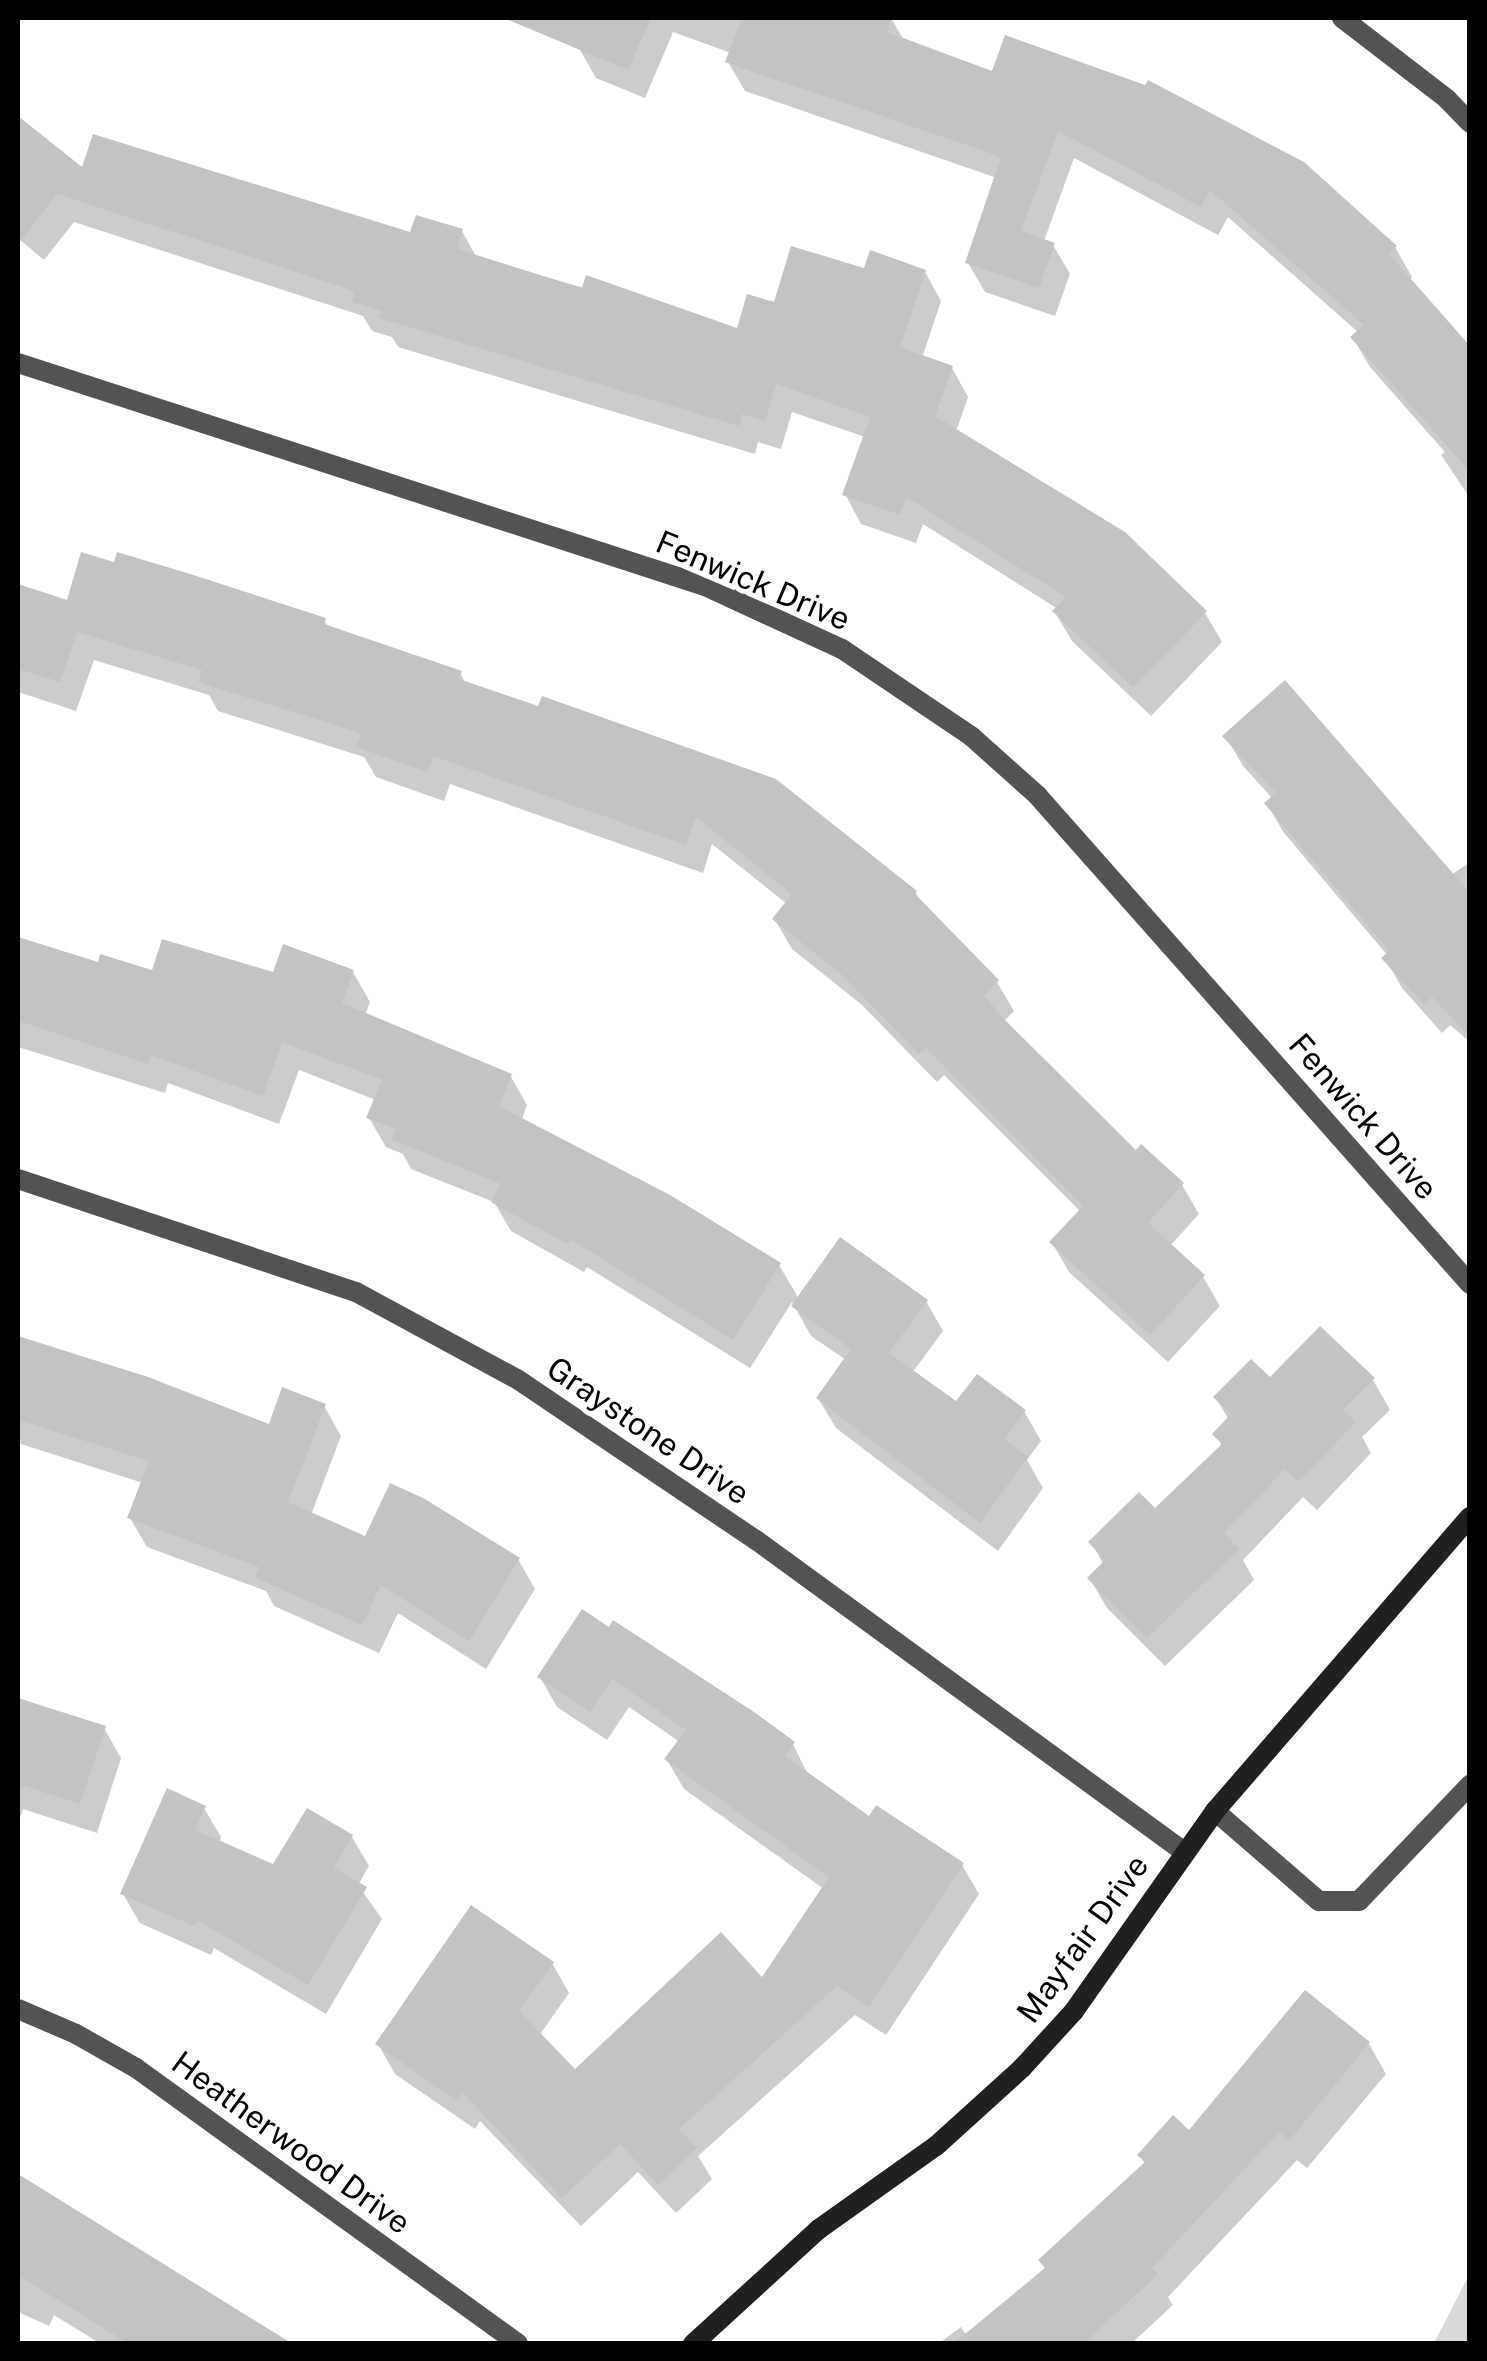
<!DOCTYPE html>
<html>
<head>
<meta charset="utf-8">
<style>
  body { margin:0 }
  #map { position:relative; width:1487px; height:2361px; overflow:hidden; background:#fff; font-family:"Public Sans",sans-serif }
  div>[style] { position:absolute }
  .green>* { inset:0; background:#dadada }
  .shadow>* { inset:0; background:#0003 }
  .building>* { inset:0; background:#c3c3c3 }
  .lane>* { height:20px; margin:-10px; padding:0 10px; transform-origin:10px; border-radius:10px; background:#535353 }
  .street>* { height:20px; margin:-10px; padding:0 10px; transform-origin:10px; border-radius:10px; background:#535353 }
  .secondary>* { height:20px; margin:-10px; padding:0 10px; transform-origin:10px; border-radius:10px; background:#202020 }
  span { translate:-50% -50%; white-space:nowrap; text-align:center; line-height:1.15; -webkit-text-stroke:10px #fff; paint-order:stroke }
  .street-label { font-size:32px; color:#000 }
  .frame { position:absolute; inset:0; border:20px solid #000; pointer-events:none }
</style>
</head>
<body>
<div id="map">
  <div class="green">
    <div style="clip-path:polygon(1469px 2275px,1469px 2343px,1434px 2343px)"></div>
  </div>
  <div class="shadow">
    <div style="clip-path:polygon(575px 18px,891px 18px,905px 42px,1395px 247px,1412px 277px,1409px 280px,1470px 350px,1470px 498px,1441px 455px,1445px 452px,1370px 367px,1353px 338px,1359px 333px,1228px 217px,1218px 235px,1074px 158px,1044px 241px,1053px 245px,1070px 274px,1055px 316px,985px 292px,968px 263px,997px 178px,745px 91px,728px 62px,731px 53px,673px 32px,645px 98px,596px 78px,579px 48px,590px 24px)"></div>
    <div style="clip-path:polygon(18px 119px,83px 171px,412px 235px,462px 231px,477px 258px,739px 331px,775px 306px,865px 271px,925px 272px,941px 301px,922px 358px,952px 368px,968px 397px,956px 432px,1205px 613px,1222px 642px,1151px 716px,1072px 641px,1055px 612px,1058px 609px,923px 524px,916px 543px,861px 524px,845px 494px,865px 437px,792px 412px,781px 449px,758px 442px,755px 454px,398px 347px,392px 337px,372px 331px,363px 316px,74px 222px,44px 260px,18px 238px)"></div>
    <div style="clip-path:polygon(18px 587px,68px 603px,324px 620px,329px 628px,460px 673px,466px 684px,915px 892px,924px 907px,997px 982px,1014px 1011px,1003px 1022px,1136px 1153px,1141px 1148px,1182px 1185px,1199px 1214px,1170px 1246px,1203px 1277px,1220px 1306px,1168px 1362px,1069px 1272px,1052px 1243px,1081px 1212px,944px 1075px,937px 1082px,862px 1005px,792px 949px,775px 920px,787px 904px,712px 844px,703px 873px,450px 784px,444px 801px,376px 777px,364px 757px,218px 711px,209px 695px,94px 660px,76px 711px,18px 692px)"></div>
    <div style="clip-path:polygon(1226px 737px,1451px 875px,1470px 862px,1470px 1042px,1450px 1025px,1442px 1033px,1402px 988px,1385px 958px,1388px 956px,1284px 833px,1267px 804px,1273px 799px,1243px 766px)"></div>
    <div style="clip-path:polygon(18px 940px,99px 965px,154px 973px,353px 972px,370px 1002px,365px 1015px,510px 1075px,527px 1105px,522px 1119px,779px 1265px,799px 1299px,926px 1301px,943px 1331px,912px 1373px,957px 1405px,1024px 1411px,1041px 1441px,1027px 1460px,1043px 1488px,998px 1551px,836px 1428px,818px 1398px,846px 1360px,811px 1336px,792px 1302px,750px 1368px,587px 1267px,584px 1272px,511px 1231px,494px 1202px,411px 1169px,403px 1154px,386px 1147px,369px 1118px,376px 1100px,299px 1070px,279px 1124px,168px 1083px,165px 1093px,18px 1047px)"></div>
    <div style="clip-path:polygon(18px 1346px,271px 1427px,324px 1406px,341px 1436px,311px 1515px,367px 1540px,518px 1559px,535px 1589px,486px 1669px,398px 1613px,379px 1653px,274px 1606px,266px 1591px,147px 1547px,130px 1518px,143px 1483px,18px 1443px)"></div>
    <div style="clip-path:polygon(1270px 1380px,1373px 1380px,1390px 1410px,1362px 1437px,1371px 1453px,1317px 1510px,1303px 1497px,1243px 1560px,1254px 1580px,1165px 1666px,1107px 1608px,1090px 1579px,1104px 1565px,1091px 1542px,1155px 1512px,1223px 1447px,1215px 1434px,1229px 1420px,1216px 1398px)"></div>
    <div style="clip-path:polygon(583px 1613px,793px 1744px,808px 1775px,870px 1819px,962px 1865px,979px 1894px,886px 2035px,855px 2015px,698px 2156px,712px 2179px,676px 2213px,638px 2172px,581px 2226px,480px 2121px,475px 2129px,395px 2074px,378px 2044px,552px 1963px,569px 1993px,539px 2036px,575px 2072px,763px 1981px,824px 1889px,684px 1789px,667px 1760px,680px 1742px,629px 1707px,607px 1740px,557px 1707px,540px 1677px)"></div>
    <div style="clip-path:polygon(18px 1700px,104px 1728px,121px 1758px,97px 1833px,23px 1809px,18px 1825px)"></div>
    <div style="clip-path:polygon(204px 1808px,221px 1837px,219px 1843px,274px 1867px,352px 1837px,369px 1866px,358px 1885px,382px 1919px,326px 2014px,214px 1948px,211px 1955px,140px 1923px,123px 1894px)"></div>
    <div style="clip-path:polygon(1306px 1994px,1369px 2044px,1386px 2074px,1307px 2168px,1297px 2160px,1168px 2297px,1173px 2305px,1131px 2344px,938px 2344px,961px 2327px,967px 2336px,1010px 2304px,1145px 2164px,1140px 2155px,1190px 2134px)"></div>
    <div style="clip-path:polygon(18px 2179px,33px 2186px,280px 2344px,101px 2344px,54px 2315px,49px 2326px,18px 2312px)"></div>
  </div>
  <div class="building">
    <div style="clip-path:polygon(504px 18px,651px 18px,628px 70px)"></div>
    <div style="clip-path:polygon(742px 18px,891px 18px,887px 32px,992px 71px,1005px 35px,1145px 85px,1148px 80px,1304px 162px,1397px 246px,1389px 254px,1470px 346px,1470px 472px,1350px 337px,1364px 325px,1210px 190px,1201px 207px,1058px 131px,1021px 231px,1055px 243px,1039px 288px,965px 263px,1001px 157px,725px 62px)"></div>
    <div style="clip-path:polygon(18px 116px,82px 167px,93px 134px,410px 232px,416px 215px,463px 229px,457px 249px,582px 288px,586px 275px,737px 328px,747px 294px,774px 302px,791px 246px,864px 268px,870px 250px,926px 270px,900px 347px,953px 366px,935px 416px,1125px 532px,1207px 611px,1133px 688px,1052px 611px,1066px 597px,906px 497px,900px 515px,842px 495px,870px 417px,776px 384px,765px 421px,742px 414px,739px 426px,379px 318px,381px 311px,352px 302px,355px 291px,57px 194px,18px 244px)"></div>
    <div style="clip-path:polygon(81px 552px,114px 562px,117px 552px,187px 573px,326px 618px,324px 624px,462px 671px,459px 679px,538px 706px,542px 696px,776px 779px,917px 891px,915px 894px,999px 980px,984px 995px,1002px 1017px,1136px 1150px,1141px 1144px,1184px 1183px,1148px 1223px,1205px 1275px,1150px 1335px,1049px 1242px,1083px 1206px,926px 1048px,919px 1054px,842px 975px,772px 919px,792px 894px,696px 817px,686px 845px,433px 756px,428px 772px,356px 747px,361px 733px,198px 682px,202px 670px,77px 632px,60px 682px,18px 669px,18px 584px,67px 600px)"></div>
    <div style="clip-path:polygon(1285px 680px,1470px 893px,1470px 1037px,1432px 997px,1424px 1005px,1381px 958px,1389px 951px,1264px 803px,1276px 793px,1222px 736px)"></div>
    <div style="clip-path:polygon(18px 937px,98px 962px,100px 954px,152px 970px,162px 939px,273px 972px,283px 944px,354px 970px,342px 1003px,512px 1074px,499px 1106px,670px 1195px,781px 1263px,733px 1340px,570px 1239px,567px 1244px,491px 1202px,501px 1184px,391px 1139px,396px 1129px,366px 1118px,382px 1080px,282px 1042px,263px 1096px,151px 1055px,148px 1064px,18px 1021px)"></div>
    <div style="clip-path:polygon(840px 1237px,928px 1300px,889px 1353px,956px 1401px,977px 1374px,1026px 1410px,1004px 1439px,1028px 1457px,980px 1523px,816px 1398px,851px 1349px,791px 1306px)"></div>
    <div style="clip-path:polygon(1320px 1326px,1375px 1378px,1343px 1410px,1356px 1422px,1298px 1482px,1285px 1469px,1224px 1533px,1239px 1549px,1147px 1638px,1087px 1578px,1105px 1560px,1088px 1542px,1139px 1492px,1155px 1508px,1222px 1444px,1212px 1434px,1231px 1414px,1213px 1397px,1251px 1359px,1270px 1377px)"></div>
    <div style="clip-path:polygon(18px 1336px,148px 1377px,269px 1424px,282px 1387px,326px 1404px,288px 1502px,365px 1536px,390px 1483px,425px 1499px,520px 1558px,469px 1641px,381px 1585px,362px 1625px,254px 1577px,259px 1567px,127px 1518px,149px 1461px,18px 1420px)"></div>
    <div style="clip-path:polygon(582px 1609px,609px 1627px,613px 1620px,754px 1712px,795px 1742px,785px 1756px,869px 1816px,876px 1805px,964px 1863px,869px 2007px,837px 1986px,679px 2129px,697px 2148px,658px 2185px,620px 2144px,562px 2198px,463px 2093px,457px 2101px,375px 2044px,471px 1905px,554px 1962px,519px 2011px,575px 2069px,721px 1932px,762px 1977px,829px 1877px,664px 1759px,686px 1730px,612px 1679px,590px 1712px,537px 1677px)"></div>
    <div style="clip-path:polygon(18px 1698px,106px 1726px,80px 1804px,18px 1784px)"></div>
    <div style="clip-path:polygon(167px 1788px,206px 1806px,195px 1830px,273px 1864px,307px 1808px,353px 1835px,334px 1868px,367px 1887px,308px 1985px,197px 1920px,194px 1926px,120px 1894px)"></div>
    <div style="clip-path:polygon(1305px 1990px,1370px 2042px,1290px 2140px,1279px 2132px,1152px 2268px,1158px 2274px,1083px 2344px,953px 2344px,1045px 2268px,1038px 2260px,1145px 2162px,1137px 2155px,1173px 2115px,1189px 2130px)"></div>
    <div style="clip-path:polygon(18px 2174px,293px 2344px,129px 2344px,18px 2275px)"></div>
  </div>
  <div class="lane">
    <div style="left:1215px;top:1811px;width:138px;rotate:40.9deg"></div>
    <div style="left:1319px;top:1901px;width:40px"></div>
    <div style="left:1359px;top:1901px;width:161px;rotate:-46.3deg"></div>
  </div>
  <div class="street">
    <div style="left:1342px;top:18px;width:133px;rotate:37.6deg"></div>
    <div style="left:1447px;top:99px;width:33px;rotate:46deg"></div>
    <div style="left:18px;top:363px;width:722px;rotate:17.98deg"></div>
    <div style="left:705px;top:586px;width:151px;rotate:24.7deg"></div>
    <div style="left:842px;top:649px;width:156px;rotate:34deg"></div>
    <div style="left:971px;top:736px;width:89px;rotate:41.8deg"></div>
    <div style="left:1037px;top:795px;width:653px;rotate:48.48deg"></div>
    <div style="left:18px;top:1179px;width:356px;rotate:18.5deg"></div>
    <div style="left:356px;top:1292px;width:183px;rotate:28.4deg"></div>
    <div style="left:517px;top:1379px;width:288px;rotate:34deg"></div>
    <div style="left:756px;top:1540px;width:528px;rotate:36.07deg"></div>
    <div style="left:18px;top:2009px;width:63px;rotate:23.3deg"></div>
    <div style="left:76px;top:2034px;width:69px;rotate:29.5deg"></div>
    <div style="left:136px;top:2068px;width:471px;rotate:35.8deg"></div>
  </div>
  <div class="secondary">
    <div style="left:693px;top:2344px;width:171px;rotate:-42.4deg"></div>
    <div style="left:819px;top:2229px;width:143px;rotate:-35.4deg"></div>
    <div style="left:936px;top:2146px;width:116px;rotate:-42.2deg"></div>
    <div style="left:1022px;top:2068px;width:77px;rotate:-47.6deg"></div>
    <div style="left:1074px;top:2011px;width:245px;rotate:-54.8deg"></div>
    <div style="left:1215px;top:1811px;width:389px;rotate:-49.1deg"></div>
  </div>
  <div class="street-label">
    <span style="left:753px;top:581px;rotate:23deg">Fenwick Drive</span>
    <span style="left:1363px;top:1117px;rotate:49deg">Fenwick Drive</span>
    <span style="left:648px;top:1431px;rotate:34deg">Graystone Drive</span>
    <span style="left:1083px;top:1939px;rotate:-54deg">Mayfair Drive</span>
    <span style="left:291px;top:2143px;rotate:36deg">Heatherwood Drive</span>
  </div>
  <div class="frame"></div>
</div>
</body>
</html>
